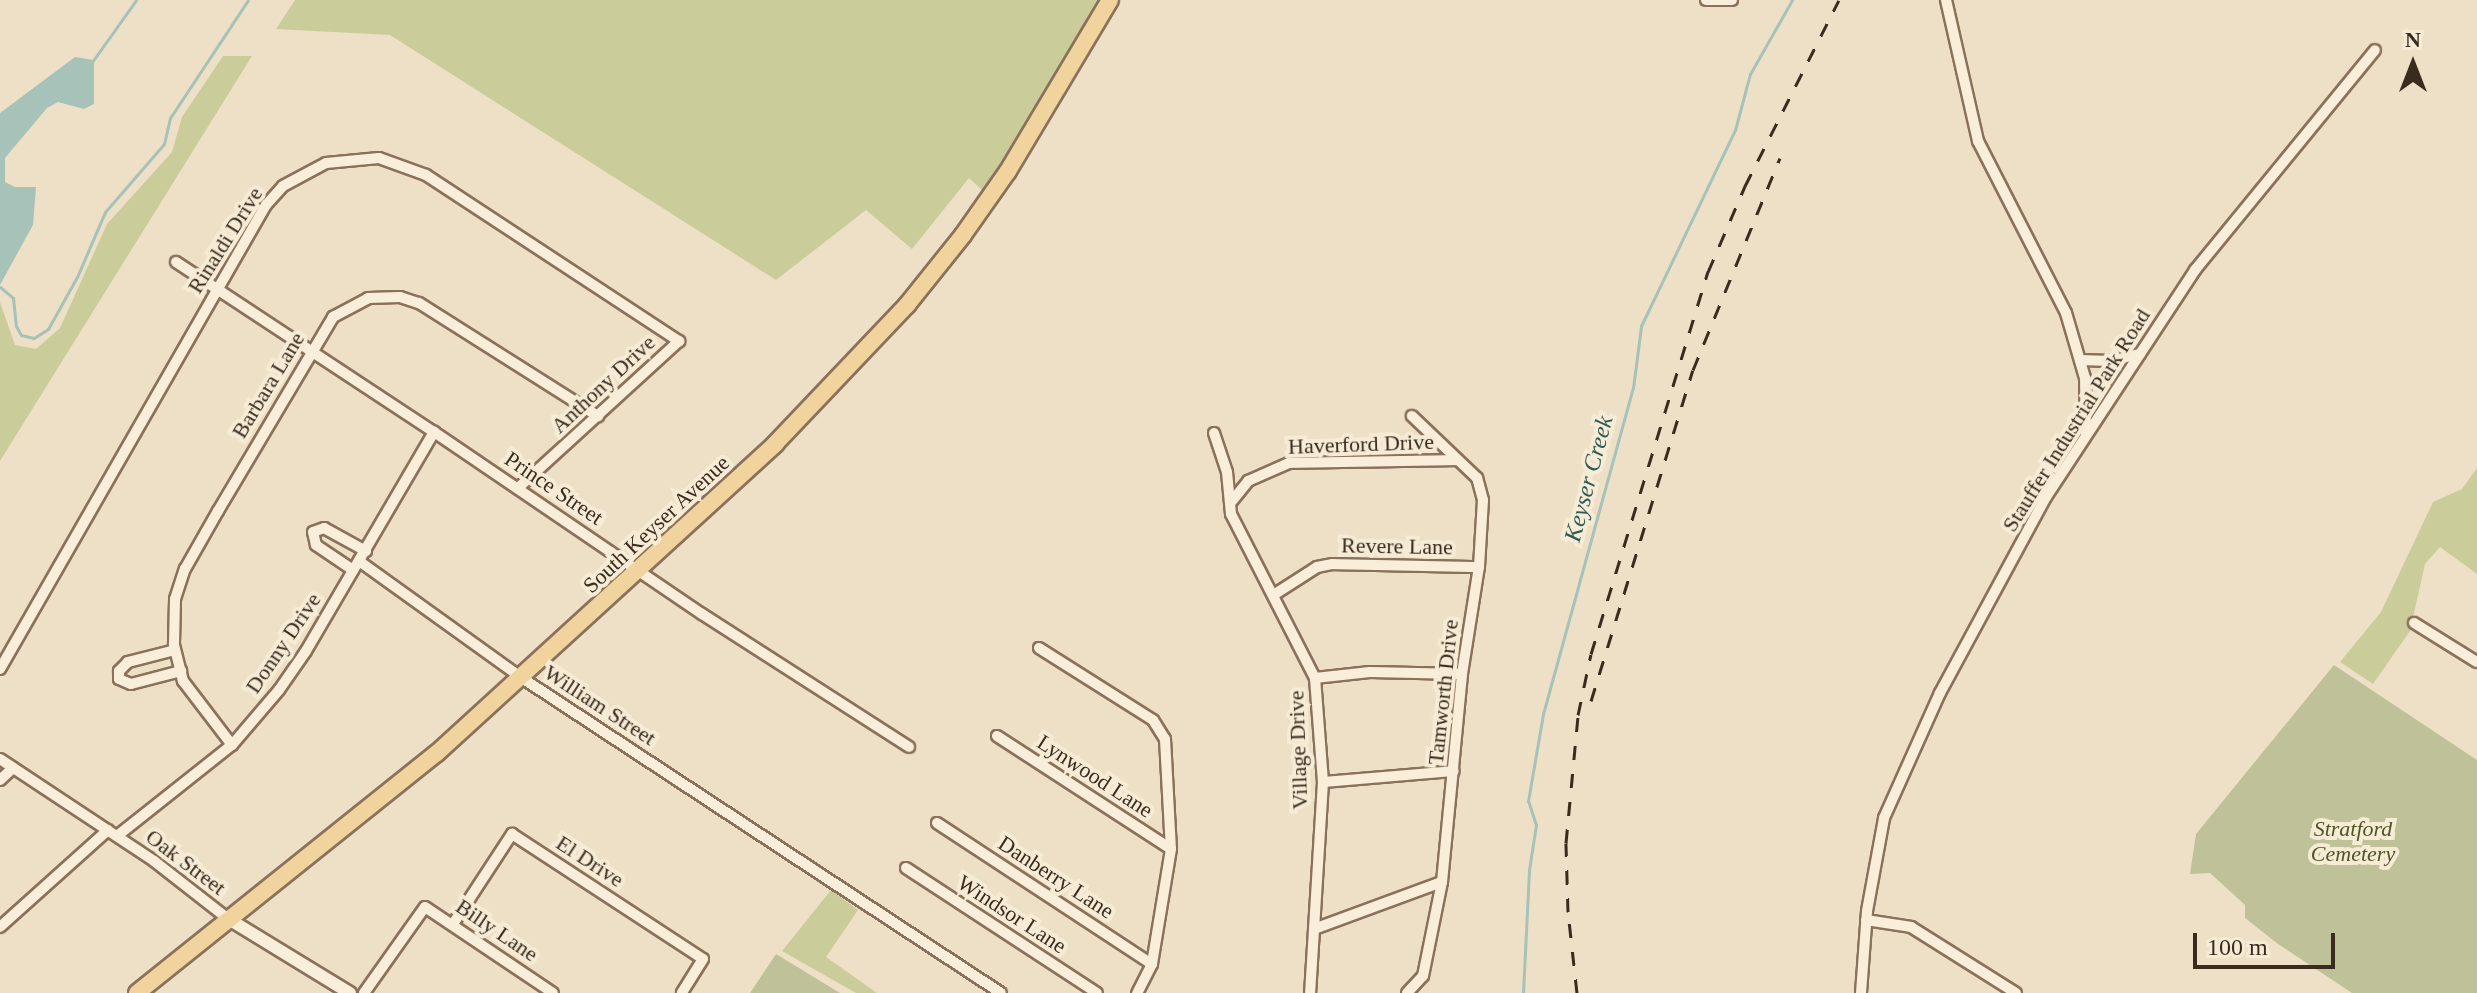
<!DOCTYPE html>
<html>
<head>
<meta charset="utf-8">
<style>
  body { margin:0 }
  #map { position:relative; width:2477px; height:993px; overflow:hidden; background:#eee0c6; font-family:"Times New Roman",serif }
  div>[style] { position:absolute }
  .green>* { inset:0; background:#cacd99 }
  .cemetery>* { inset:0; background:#bfc298 }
  .water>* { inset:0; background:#a7c2b9 }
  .stream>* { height:3px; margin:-1.5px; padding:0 1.5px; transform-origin:1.5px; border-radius:1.5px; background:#a7c2b9 }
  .roads { filter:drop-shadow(2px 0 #8a715b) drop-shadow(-2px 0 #8a715b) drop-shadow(0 2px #8a715b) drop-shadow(0 -2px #8a715b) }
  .minor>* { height:10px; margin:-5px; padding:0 5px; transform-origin:5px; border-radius:5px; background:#f9eed9 }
  .tertiary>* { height:12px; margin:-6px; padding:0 6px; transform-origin:6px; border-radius:6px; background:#f9eed9 }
  .primary>* { height:16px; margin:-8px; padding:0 8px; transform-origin:8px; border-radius:8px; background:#f1d39e }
  .rail>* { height:3px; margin-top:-1.5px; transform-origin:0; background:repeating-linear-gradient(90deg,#3a2b1f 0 14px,transparent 0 28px) }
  span { translate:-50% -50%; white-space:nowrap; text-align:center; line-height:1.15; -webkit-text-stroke:8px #f6ebd5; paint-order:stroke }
  .street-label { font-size:22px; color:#3a2b1f }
  .park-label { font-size:22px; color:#4d5626; font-style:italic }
  .water-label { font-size:24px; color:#2e5a55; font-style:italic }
  .north { position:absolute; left:2373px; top:24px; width:80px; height:80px; -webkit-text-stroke:6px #f6ebd5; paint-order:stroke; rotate:0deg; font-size:22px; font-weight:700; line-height:32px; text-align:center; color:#3a2b1f }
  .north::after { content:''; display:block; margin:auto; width:28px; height:36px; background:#3a2b1f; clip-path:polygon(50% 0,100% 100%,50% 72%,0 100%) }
  .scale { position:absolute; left:2193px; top:933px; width:142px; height:36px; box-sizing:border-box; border:4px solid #3a2b1f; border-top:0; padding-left:10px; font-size:24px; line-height:28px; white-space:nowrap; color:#3a2b1f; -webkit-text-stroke:6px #f6ebd5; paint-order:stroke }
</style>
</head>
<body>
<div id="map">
  <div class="green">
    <div style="clip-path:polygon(295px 0,1102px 0,983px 191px,969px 178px,912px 249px,866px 210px,776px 280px,390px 35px,276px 29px)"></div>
    <div style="clip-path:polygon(223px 56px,252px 56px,0 461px,0 302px,15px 345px,36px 349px,60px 328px,107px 224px,172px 152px,182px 117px)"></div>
    <div style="clip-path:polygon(2477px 468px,2477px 574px,2440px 547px,2425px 564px,2410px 631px,2373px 684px,2340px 662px,2381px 612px,2433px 502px,2462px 489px)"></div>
    <div style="clip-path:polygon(831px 890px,858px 910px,826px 957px,877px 993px,856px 993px,782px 951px)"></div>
  </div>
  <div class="cemetery">
    <div style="clip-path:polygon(2334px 665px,2477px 760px,2477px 993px,2352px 993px,2278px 944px,2245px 918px,2245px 905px,2210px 873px,2190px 874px,2196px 834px)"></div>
    <div style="clip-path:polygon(776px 954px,840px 993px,750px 993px)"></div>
  </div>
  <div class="water">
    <div style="clip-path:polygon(75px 57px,94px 60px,94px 104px,84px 109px,58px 102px,47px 108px,5px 158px,5px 182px,15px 187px,36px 187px,33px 225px,0 285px,0 113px)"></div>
  </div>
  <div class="stream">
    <div style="left:92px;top:62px;width:76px;rotate:-54.6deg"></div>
    <div style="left:0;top:287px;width:17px;rotate:40deg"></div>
    <div style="left:13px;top:298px;width:28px;rotate:84deg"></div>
    <div style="left:16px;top:326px;width:10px;rotate:61deg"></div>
    <div style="left:21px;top:335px;width:13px;rotate:13deg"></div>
    <div style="left:34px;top:338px;width:17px;rotate:-33deg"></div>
    <div style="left:48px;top:329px;width:60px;rotate:-60.9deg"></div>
    <div style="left:77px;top:277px;width:71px;rotate:-66.7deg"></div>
    <div style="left:105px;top:212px;width:90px;rotate:-49.1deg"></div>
    <div style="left:164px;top:144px;width:27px;rotate:-77deg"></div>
    <div style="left:170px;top:118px;width:141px;rotate:-56.5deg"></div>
    <div style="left:1523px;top:993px;width:123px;rotate:-87.2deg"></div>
    <div style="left:1529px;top:870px;width:46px;rotate:-81.2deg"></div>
    <div style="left:1536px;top:825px;width:25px;rotate:-108deg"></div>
    <div style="left:1528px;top:801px;width:88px;rotate:-80.2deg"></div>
    <div style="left:1543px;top:714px;width:338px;rotate:-74.6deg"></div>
    <div style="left:1633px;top:388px;width:63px;rotate:-82.6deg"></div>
    <div style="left:1641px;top:326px;width:217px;rotate:-64.4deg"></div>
    <div style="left:1735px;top:130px;width:58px;rotate:-75deg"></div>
    <div style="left:1750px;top:74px;width:85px;rotate:-60.4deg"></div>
  </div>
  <div class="roads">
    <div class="minor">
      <div style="left:1706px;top:0;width:26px"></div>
      <div style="left:1946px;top:0;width:145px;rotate:77.2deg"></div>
      <div style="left:1978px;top:141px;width:193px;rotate:62.9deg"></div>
      <div style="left:2066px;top:313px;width:68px;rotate:73.7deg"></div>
      <div style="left:2085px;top:378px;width:56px;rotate:89deg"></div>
      <div style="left:176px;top:262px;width:309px;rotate:33.4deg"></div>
      <div style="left:434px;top:432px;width:324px;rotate:34.2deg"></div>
      <div style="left:702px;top:614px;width:246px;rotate:32.7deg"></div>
      <div style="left:2080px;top:360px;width:31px;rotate:2deg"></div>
      <div style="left:2111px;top:361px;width:30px;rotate:-14deg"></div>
      <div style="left:1214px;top:433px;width:41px;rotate:71.6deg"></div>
      <div style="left:1227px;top:472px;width:42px;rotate:84.6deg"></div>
      <div style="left:1231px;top:514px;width:184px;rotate:62.9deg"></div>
      <div style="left:1315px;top:678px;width:104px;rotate:85.6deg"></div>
      <div style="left:1323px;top:782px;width:211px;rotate:93.5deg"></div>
      <div style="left:1232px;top:501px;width:26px;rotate:-51deg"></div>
      <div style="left:1248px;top:481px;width:45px;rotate:-23.7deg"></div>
      <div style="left:1289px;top:463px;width:167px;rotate:-1deg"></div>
      <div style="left:359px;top:561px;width:201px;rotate:35.7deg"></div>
      <div style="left:522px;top:678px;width:573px;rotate:33.33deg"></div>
      <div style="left:353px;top:570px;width:45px;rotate:-146deg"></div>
      <div style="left:316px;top:545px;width:13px;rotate:-103deg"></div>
      <div style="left:313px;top:532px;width:12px;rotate:-20deg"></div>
      <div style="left:324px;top:528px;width:48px;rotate:28.7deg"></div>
      <div style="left:1275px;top:594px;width:50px;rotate:-32.7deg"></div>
      <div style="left:1317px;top:567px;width:16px;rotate:-11deg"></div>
      <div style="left:1333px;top:564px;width:146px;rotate:1.2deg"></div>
      <div style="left:2414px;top:623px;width:74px;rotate:31.8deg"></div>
      <div style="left:1039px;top:648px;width:135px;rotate:32.3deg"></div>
      <div style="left:1153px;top:720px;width:22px;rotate:58deg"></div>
      <div style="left:1165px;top:739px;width:110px;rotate:86.9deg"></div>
      <div style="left:1171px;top:849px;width:117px;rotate:99.4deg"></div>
      <div style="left:1152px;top:964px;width:33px;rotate:117deg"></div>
      <div style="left:175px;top:650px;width:49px;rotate:165.7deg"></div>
      <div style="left:128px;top:662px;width:13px;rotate:135deg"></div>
      <div style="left:119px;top:671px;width:8px;rotate:90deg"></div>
      <div style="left:119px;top:679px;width:13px;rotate:23deg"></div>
      <div style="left:131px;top:684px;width:52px;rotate:-14.6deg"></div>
      <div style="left:0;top:669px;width:535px;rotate:-60.18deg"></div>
      <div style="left:266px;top:205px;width:25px;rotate:-48deg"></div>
      <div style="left:283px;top:186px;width:49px;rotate:-28.1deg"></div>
      <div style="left:326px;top:163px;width:53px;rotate:-5.4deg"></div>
      <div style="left:379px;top:158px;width:50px;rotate:19.9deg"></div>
      <div style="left:426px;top:175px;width:303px;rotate:33.3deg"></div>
      <div style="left:679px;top:341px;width:218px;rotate:137.6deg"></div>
      <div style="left:1315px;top:678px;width:55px;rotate:-6.2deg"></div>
      <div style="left:1370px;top:672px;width:92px;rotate:1.2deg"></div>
      <div style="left:997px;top:736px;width:207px;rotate:33deg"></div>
      <div style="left:232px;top:745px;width:81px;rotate:-127.4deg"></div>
      <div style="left:183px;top:681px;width:38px;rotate:-104deg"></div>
      <div style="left:174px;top:644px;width:45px;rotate:-88.7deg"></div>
      <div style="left:175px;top:599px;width:32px;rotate:-72deg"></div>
      <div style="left:185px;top:569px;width:67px;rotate:-60.4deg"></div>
      <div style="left:218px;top:511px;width:226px;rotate:-59.3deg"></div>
      <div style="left:333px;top:317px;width:40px;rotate:-28deg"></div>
      <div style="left:368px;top:298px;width:32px;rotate:-2deg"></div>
      <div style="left:400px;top:297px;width:20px;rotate:18deg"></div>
      <div style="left:419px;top:303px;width:212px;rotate:32.3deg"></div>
      <div style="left:0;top:759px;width:185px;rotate:33.5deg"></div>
      <div style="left:154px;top:861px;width:93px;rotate:38deg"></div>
      <div style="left:0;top:780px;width:18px;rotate:-43deg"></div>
      <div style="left:1323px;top:782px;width:131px;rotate:-4.8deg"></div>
      <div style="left:937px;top:823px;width:257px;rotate:33.3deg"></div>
      <div style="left:117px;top:836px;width:147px;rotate:-38.4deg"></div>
      <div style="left:232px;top:745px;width:72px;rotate:-49.5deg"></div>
      <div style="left:279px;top:690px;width:47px;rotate:-55.3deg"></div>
      <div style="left:306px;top:651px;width:254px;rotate:-59.7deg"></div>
      <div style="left:906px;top:868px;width:228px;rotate:33.2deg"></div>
      <div style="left:1866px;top:920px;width:46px;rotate:8.8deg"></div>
      <div style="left:1911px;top:927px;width:124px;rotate:32.2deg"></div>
      <div style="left:453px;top:924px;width:108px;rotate:-56.8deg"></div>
      <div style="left:512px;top:834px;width:228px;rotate:33.2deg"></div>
      <div style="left:703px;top:959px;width:40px;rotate:122deg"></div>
      <div style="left:0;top:927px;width:145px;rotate:-41.9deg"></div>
      <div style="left:1314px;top:929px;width:136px;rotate:-20.2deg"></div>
      <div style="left:364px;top:993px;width:105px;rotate:-54.7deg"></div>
      <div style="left:425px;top:907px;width:154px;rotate:33.9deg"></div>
      <div style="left:1407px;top:993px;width:23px;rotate:-47deg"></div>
      <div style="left:1423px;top:976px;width:96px;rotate:-78.6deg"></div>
      <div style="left:1442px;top:882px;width:209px;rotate:-84.5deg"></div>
      <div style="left:1462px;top:674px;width:108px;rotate:-81deg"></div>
      <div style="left:1479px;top:567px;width:67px;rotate:-86.6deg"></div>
      <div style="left:1483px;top:500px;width:23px;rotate:-105deg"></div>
      <div style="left:1477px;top:478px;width:90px;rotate:-136.4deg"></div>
      <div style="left:1861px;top:993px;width:82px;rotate:-85.8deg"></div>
      <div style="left:1867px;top:911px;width:95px;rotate:-79.6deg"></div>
      <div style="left:1884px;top:818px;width:137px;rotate:-65.9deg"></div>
      <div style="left:1940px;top:693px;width:223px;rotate:-61.6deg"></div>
      <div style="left:2046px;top:497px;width:272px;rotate:-56.7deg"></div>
      <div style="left:2195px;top:270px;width:284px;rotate:-50.7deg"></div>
    </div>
    <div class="tertiary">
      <div style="left:227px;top:918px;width:144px;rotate:31.4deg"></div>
    </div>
    <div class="primary">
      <div style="left:137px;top:993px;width:384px;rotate:-38.7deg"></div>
      <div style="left:437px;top:753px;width:458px;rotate:-42.4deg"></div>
      <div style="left:775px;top:444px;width:192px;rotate:-46.5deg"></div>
      <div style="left:907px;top:305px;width:90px;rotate:-51.3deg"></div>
      <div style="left:963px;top:235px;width:78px;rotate:-54.9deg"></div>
      <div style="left:1008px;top:171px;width:199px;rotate:-59.2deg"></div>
    </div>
  </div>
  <div class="rail">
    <div style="left:1591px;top:701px;width:346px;rotate:-72.9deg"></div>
    <div style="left:1693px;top:370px;width:229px;rotate:-67.7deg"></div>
    <div style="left:1577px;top:993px;width:81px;rotate:-96.3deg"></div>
    <div style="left:1568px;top:912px;width:69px;rotate:-91.7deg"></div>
    <div style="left:1566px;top:843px;width:129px;rotate:-84.6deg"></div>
    <div style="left:1578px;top:715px;width:62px;rotate:-78deg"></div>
    <div style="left:1591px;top:654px;width:400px;rotate:-73deg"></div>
    <div style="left:1708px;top:272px;width:94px;rotate:-66.7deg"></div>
    <div style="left:1745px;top:186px;width:208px;rotate:-63.2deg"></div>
  </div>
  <div class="street-label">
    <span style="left:225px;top:240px;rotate:-58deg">Rinaldi Drive</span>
    <span style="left:603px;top:384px;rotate:-43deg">Anthony Drive</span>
    <span style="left:268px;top:385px;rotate:-59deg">Barbara Lane</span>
    <span style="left:2076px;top:420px;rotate:-58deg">Stauffer Industrial Park Road</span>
    <span style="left:1361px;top:444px;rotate:-2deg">Haverford Drive</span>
    <span style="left:554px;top:488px;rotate:34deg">Prince Street</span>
    <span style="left:656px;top:524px;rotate:-43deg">South Keyser Avenue</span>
    <span style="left:1397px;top:546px;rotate:1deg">Revere Lane</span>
    <span style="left:283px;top:643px;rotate:-56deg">Donny Drive</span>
    <span style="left:1443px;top:692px;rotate:-84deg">Tamworth Drive</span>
    <span style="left:600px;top:705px;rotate:33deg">William Street</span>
    <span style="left:1298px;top:750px;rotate:-92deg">Village Drive</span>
    <span style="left:1095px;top:776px;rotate:33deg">Lynwood Lane</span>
    <span style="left:590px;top:861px;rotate:33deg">El Drive</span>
    <span style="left:186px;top:862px;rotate:37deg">Oak Street</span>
    <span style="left:1056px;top:877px;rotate:33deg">Danberry Lane</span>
    <span style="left:1012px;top:914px;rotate:33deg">Windsor Lane</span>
    <span style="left:497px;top:930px;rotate:34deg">Billy Lane</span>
  </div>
  <div class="park-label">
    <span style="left:2353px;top:841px">Stratford<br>Cemetery</span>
  </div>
  <div class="water-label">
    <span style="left:1589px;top:479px;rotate:-75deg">Keyser Creek</span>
  </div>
  <div class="north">N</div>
  <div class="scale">100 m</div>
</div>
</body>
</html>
